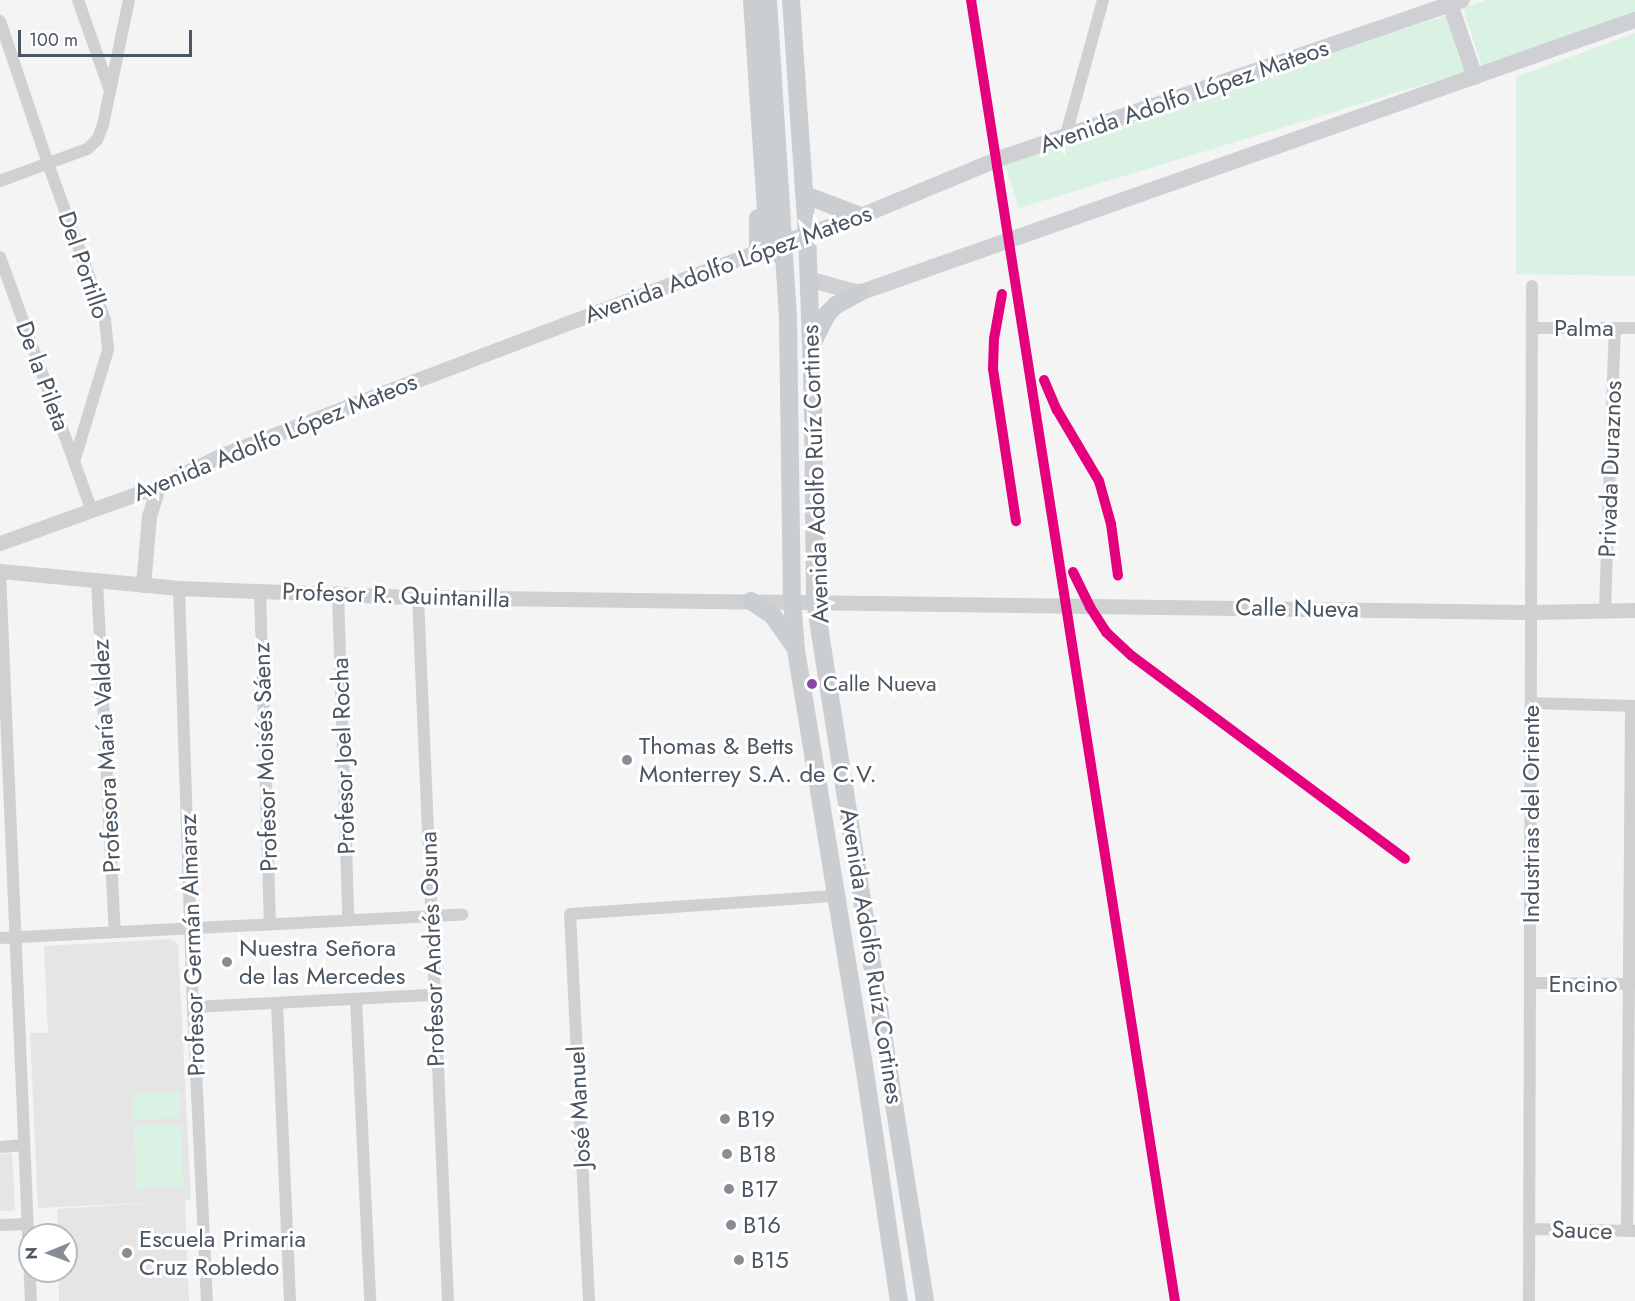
<!DOCTYPE html>
<html>
<head>
<meta charset="utf-8">
<style>
  body { margin:0 }
  #map { position:relative; width:1635px; height:1301px; overflow:hidden; background:#f4f4f4; font-family:Jost,sans-serif }
  div>[style] { position:absolute }
  .education>* { inset:0; background:#e6e5e6 }
  .green>* { inset:0; background:#d9f2e3; transform-origin:0 0 }
  .minor>* { height:12px; margin:-6px; padding:0 6px; transform-origin:6px; border-radius:6px; background:#ced0d2 }
  .tertiary>* { height:15px; margin:-7.5px; padding:0 7.5px; transform-origin:7.5px; border-radius:7.5px; background:#ced0d2 }
  .secondary>* { height:16px; margin:-8px; padding:0 8px; transform-origin:8px; border-radius:8px; background:#ced0d4 }
  .primary>* { height:18px; margin:-9px; padding:0 9px; transform-origin:9px; border-radius:9px; background:#caced1 }
  .rail-1>* { height:10px; margin:-5px; padding:0 5px; transform-origin:5px; border-radius:5px; background:#e5007d }
  .dots>* { width:16px; height:16px; translate:-50% -50%; box-sizing:border-box; border:3px solid #fff; border-radius:50% }
  span { translate:-50% -50%; white-space:nowrap; text-align:center; line-height:1.15; -webkit-text-stroke:6px #fff; paint-order:stroke }
  .bus-label { font-size:22px; color:#4a5661 }
  .left { translate:0 -50%; text-align:left }
  .street-label { font-size:24px; color:#4a5661 }
  .poi-label { font-size:24px; color:#4a5661 }
  .north { position:absolute; left:18px; top:1223px; width:60px; height:60px; box-sizing:border-box; background:#fff; border:2px solid #b7bbc0; border-radius:50%; rotate:269deg; font-size:16px; font-weight:700; line-height:24px; text-align:center; color:#4a5661 }
  .north::after { content:''; display:block; margin:auto; width:21px; height:27px; background:#868d94; clip-path:polygon(50% 0,100% 100%,50% 72%,0 100%) }
  .scale { position:absolute; left:18px; top:30px; width:174px; height:27px; box-sizing:border-box; border:3px solid #4a5661; border-top:0; padding-left:8px; font-size:18px; line-height:21px; white-space:nowrap; color:#4a5661; -webkit-text-stroke:4px #fff; paint-order:stroke }
</style>
</head>
<body>
<div id="map">
  <div class="education">
    <div style="clip-path:polygon(171px 939px,178px 944px,191px 1200px,185px 1201px,189px 1301px,59px 1301px,59px 1271px,66px 1271px,66px 1235px,58px 1235px,57px 1209px,167px 1202px,38px 1208px,30px 1033px,48px 1033px,44px 946px)"></div>
    <div style="clip-path:polygon(12px 1153px,15px 1210px,0 1211px,0 1154px)"></div>
  </div>
  <div class="green">
    <div style="clip-path:polygon(1486px 0,1635px 0,1635px 13px,1482px 67px,1463px 8px)"></div>
    <div style="left:1449px;top:15px;width:59px;height:468px;rotate:73deg"></div>
    <div style="clip-path:polygon(1635px 33px,1635px 276px,1516px 274px,1516px 77px)"></div>
    <div style="left:180px;top:1092px;width:26px;height:48px;rotate:88deg"></div>
    <div style="left:181px;top:1124px;width:63px;height:47px;rotate:88deg"></div>
  </div>
  <div class="minor">
    <div style="left:78px;top:0;width:93px;rotate:70.6deg"></div>
    <div style="left:0;top:21px;width:151px;rotate:71.4deg"></div>
    <div style="left:48px;top:164px;width:166px;rotate:69.9deg"></div>
    <div style="left:105px;top:320px;width:30px;rotate:84deg"></div>
    <div style="left:108px;top:350px;width:117px;rotate:106.9deg"></div>
    <div style="left:1065px;top:138px;width:143px;rotate:-74.6deg"></div>
    <div style="left:0;top:181px;width:93px;rotate:-20.2deg"></div>
    <div style="left:87px;top:149px;width:13px;rotate:-42deg"></div>
    <div style="left:97px;top:140px;width:16px;rotate:-68deg"></div>
    <div style="left:103px;top:125px;width:128px;rotate:-78.3deg"></div>
    <div style="left:0;top:257px;width:270px;rotate:70.1deg"></div>
    <div style="left:1533px;top:328px;width:102px"></div>
    <div style="left:0;top:572px;width:730px;rotate:87.57deg"></div>
    <div style="left:97px;top:581px;width:351px;rotate:87.1deg"></div>
    <div style="left:179px;top:588px;width:419px;rotate:88.1deg"></div>
    <div style="left:193px;top:1007px;width:294px;rotate:87.3deg"></div>
    <div style="left:260px;top:591px;width:332px;rotate:88.3deg"></div>
    <div style="left:338px;top:592px;width:327px;rotate:88.2deg"></div>
    <div style="left:418px;top:597px;width:705px;rotate:87.56deg"></div>
    <div style="left:1605px;top:610px;width:282px;rotate:-88deg"></div>
    <div style="left:1531px;top:703px;width:104px;rotate:1.7deg"></div>
    <div style="left:0;top:938px;width:463px;rotate:-2.9deg"></div>
    <div style="left:1531px;top:983px;width:103px;rotate:0.6deg"></div>
    <div style="left:356px;top:999px;width:302px;rotate:87.3deg"></div>
    <div style="left:277px;top:1003px;width:298px;rotate:87.5deg"></div>
    <div style="left:193px;top:1007px;width:241px;rotate:-2.9deg"></div>
    <div style="left:0;top:1147px;width:24px;rotate:-5deg"></div>
    <div style="left:0;top:1225px;width:27px;rotate:-2deg"></div>
    <div style="left:1529px;top:1229px;width:105px;rotate:1.1deg"></div>
    <div style="left:1627px;top:1231px;width:525px;rotate:-89.56deg"></div>
    <div style="left:589px;top:1301px;width:387px;rotate:-92.8deg"></div>
    <div style="left:570px;top:914px;width:267px;rotate:-3.9deg"></div>
    <div style="left:1529px;top:1301px;width:1015px;rotate:-89.83deg"></div>
  </div>
  <div class="tertiary">
    <div style="left:0;top:543px;width:168px;rotate:-19.8deg"></div>
    <div style="left:158px;top:486px;width:71px;rotate:-25.8deg"></div>
    <div style="left:222px;top:455px;width:169px;rotate:-21.1deg"></div>
    <div style="left:380px;top:394px;width:414px;rotate:-20.7deg"></div>
    <div style="left:0;top:571px;width:180px;rotate:5.4deg"></div>
    <div style="left:179px;top:588px;width:239px;rotate:2.2deg"></div>
    <div style="left:418px;top:597px;width:1114px;rotate:0.77deg"></div>
    <div style="left:1532px;top:612px;width:103px;rotate:-1.1deg"></div>
    <div style="left:143px;top:585px;width:69px;rotate:-85deg"></div>
    <div style="left:149px;top:516px;width:31px;rotate:-73deg"></div>
  </div>
  <div class="secondary">
    <div style="left:1450px;top:4px;width:77px;rotate:71.1deg"></div>
    <div style="left:773px;top:246px;width:93px;rotate:-18.8deg"></div>
    <div style="left:861px;top:216px;width:152px;rotate:-22.5deg"></div>
    <div style="left:1001px;top:158px;width:487px;rotate:-18.9deg"></div>
    <div style="left:808px;top:279px;width:53px;rotate:15.4deg"></div>
    <div style="left:859px;top:293px;width:823px;rotate:-19.38deg"></div>
  </div>
  <div class="primary">
    <div style="left:752px;top:0;width:225px;rotate:86.2deg"></div>
    <div style="left:767px;top:224px;width:23px;rotate:75deg"></div>
    <div style="left:773px;top:246px;width:17px;rotate:50deg"></div>
    <div style="left:768px;top:0;width:320px;rotate:86.4deg"></div>
    <div style="left:788px;top:319px;width:282px;rotate:89.2deg"></div>
    <div style="left:792px;top:601px;width:49px;rotate:85.3deg"></div>
    <div style="left:796px;top:650px;width:421px;rotate:80.7deg"></div>
    <div style="left:864px;top:1065px;width:239px;rotate:81.6deg"></div>
    <div style="left:791px;top:0;width:233px;rotate:86.1deg"></div>
    <div style="left:807px;top:232px;width:175px;rotate:88deg"></div>
    <div style="left:813px;top:407px;width:194px;rotate:89.4deg"></div>
    <div style="left:815px;top:601px;width:709px;rotate:81.07deg"></div>
    <div style="left:805px;top:195px;width:60px;rotate:20.6deg"></div>
    <div style="left:758px;top:218px;width:34px;rotate:90deg"></div>
    <div style="left:813px;top:342px;width:33px;rotate:-63deg"></div>
    <div style="left:828px;top:313px;width:11px;rotate:-45deg"></div>
    <div style="left:836px;top:305px;width:26px;rotate:-28deg"></div>
    <div style="left:751px;top:601px;width:27px;rotate:34deg"></div>
    <div style="left:773px;top:616px;width:35px;rotate:55deg"></div>
  </div>
  <div class="rail-1">
    <div style="left:971px;top:0;width:1317px;rotate:81.09deg"></div>
    <div style="left:1002px;top:294px;width:46px;rotate:100.1deg"></div>
    <div style="left:994px;top:339px;width:30px;rotate:92deg"></div>
    <div style="left:993px;top:369px;width:154px;rotate:81.4deg"></div>
    <div style="left:1044px;top:380px;width:33px;rotate:67deg"></div>
    <div style="left:1057px;top:410px;width:82px;rotate:59.4deg"></div>
    <div style="left:1099px;top:481px;width:45px;rotate:74.4deg"></div>
    <div style="left:1111px;top:524px;width:52px;rotate:82.3deg"></div>
    <div style="left:1073px;top:572px;width:39px;rotate:64deg"></div>
    <div style="left:1090px;top:607px;width:30px;rotate:57deg"></div>
    <div style="left:1106px;top:632px;width:35px;rotate:43deg"></div>
    <div style="left:1132px;top:656px;width:340px;rotate:36.6deg"></div>
  </div>
  <div class="dots">
    <div style="left:812px;top:684px;background:#8e44ad"></div>
    <div style="left:627px;top:760px;background:#868d94"></div>
    <div style="left:227px;top:962px;background:#868d94"></div>
    <div style="left:725px;top:1119px;background:#868d94"></div>
    <div style="left:727px;top:1154px;background:#868d94"></div>
    <div style="left:729px;top:1189px;background:#868d94"></div>
    <div style="left:731px;top:1225px;background:#868d94"></div>
    <div style="left:127px;top:1253px;background:#868d94"></div>
    <div style="left:739px;top:1260px;background:#868d94"></div>
  </div>
  <div class="bus-label">
    <span class="left" style="left:823px;top:684px">Calle Nueva</span>
  </div>
  <div class="street-label">
    <span style="left:1184px;top:96px;rotate:-19deg">Avenida Adolfo López Mateos</span>
    <span style="left:728px;top:264px;rotate:-20deg">Avenida Adolfo López Mateos</span>
    <span style="left:84px;top:265px;rotate:71deg">Del Portillo</span>
    <span style="left:1584px;top:328px">Palma</span>
    <span style="left:43px;top:376px;rotate:70deg">De la Pileta</span>
    <span style="left:275px;top:437px;rotate:-22deg">Avenida Adolfo López Mateos</span>
    <span style="left:1610px;top:469px;rotate:-88deg">Privada Duraznos</span>
    <span style="left:815px;top:474px;rotate:-92deg">Avenida Adolfo Ruíz Cortines</span>
    <span style="left:396px;top:595px;rotate:2deg">Profesor R. Quintanilla</span>
    <span style="left:1297px;top:608px;rotate:1deg">Calle Nueva</span>
    <span style="left:106px;top:756px;rotate:-93deg">Profesora María Valdez</span>
    <span style="left:343px;top:756px;rotate:-92deg">Profesor Joel Rocha</span>
    <span style="left:265px;top:757px;rotate:-92deg">Profesor Moisés Sáenz</span>
    <span style="left:1531px;top:814px;rotate:-90deg">Industrias del Oriente</span>
    <span style="left:192px;top:945px;rotate:-92deg">Profesor Germán Almaraz</span>
    <span style="left:432px;top:949px;rotate:-92deg">Profesor Andrés Osuna</span>
    <span style="left:872px;top:956px;rotate:81deg">Avenida Adolfo Ruíz Cortines</span>
    <span style="left:1583px;top:984px">Encino</span>
    <span style="left:579px;top:1107px;rotate:-93deg">José Manuel</span>
    <span style="left:1582px;top:1230px;rotate:2deg">Sauce</span>
  </div>
  <div class="poi-label">
    <span class="left" style="left:639px;top:760px">Thomas &amp; Betts<br>Monterrey S.A. de C.V.</span>
    <span class="left" style="left:239px;top:962px">Nuestra Señora<br>de las Mercedes</span>
    <span class="left" style="left:737px;top:1119px">B19</span>
    <span class="left" style="left:739px;top:1154px">B18</span>
    <span class="left" style="left:741px;top:1189px">B17</span>
    <span class="left" style="left:743px;top:1225px">B16</span>
    <span class="left" style="left:139px;top:1253px">Escuela Primaria<br>Cruz Robledo</span>
    <span class="left" style="left:751px;top:1260px">B15</span>
  </div>
  <div class="north">N</div>
  <div class="scale">100 m</div>
</div>
</body>
</html>
